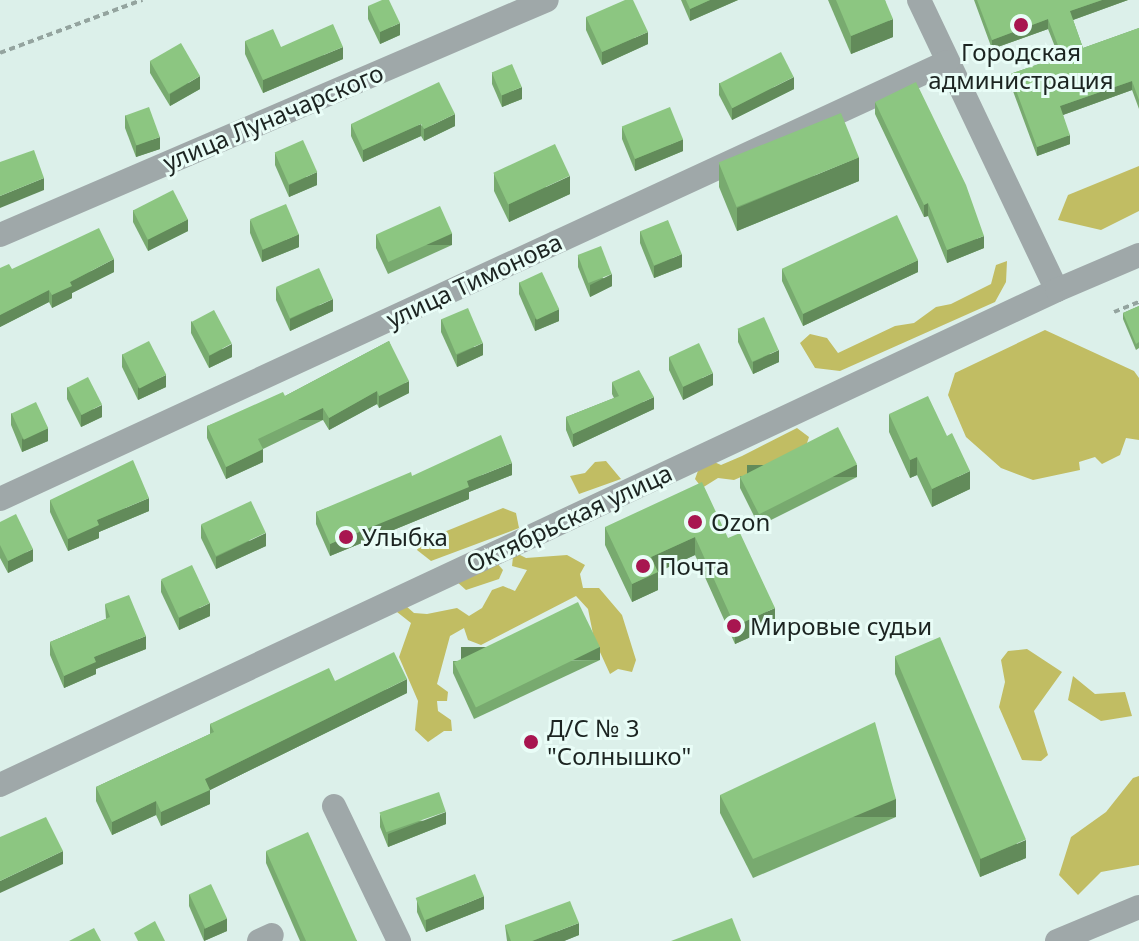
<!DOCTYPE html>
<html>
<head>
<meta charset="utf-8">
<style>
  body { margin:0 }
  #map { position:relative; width:1139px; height:941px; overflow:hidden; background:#dcf0ea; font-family:"Noto Sans",sans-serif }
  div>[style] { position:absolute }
  .forest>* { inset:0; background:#c1bd63 }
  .path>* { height:4px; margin-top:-2px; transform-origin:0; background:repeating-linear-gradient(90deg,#94a49f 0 6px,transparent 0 10px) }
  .minor>* { height:24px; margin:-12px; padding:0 12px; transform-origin:12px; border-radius:12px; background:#9fa8a9 }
  .wall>* { inset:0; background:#78aa6f }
  .shaded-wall>* { inset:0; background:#628b5a; transform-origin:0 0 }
  .building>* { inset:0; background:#8cc681; transform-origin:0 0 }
  .dots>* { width:22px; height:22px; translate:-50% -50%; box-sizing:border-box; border:4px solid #e9fdf7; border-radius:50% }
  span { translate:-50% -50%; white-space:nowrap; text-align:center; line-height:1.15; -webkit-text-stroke:6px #e9fdf7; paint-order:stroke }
  .poi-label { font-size:24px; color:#1c2421 }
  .left { translate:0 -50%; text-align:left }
  .street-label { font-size:24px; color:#1c2421 }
</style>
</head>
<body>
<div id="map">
  <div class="forest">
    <div style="clip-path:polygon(1139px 166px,1139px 211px,1101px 230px,1058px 220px,1068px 195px)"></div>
    <div style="clip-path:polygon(1007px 261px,1006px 282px,995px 302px,840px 371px,815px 368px,800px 343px,810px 334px,827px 338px,838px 353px,895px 326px,914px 323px,936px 307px,951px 304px,991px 284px,996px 265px)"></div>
    <div style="clip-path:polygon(1045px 330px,1134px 371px,1139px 378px,1139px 440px,1126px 438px,1120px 455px,1102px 464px,1095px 457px,1079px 462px,1080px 470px,1033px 480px,1001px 468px,966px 437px,948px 395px,955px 373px)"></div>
    <div style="clip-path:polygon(797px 428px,809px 437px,805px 449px,734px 480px,718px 478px,702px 488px,695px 479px,699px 468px,712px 461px,721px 465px,742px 456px)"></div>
    <div style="clip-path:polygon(606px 461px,621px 479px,579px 494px,570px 476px,585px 473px,595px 462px)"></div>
    <div style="clip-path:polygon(503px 508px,516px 513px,519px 528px,431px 561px,417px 550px,422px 541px)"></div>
    <div style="clip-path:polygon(518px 554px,526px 558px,567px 555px,585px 565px,580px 574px,583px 588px,599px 588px,622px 615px,636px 660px,632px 672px,618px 669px,610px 674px,594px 639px,588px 609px,576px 596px,481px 645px,468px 640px,464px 628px,450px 636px,437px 684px,448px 692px,447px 701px,437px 701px,438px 711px,451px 720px,452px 731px,444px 731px,428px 742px,415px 730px,418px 701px,399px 657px,411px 623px,397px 612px,406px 606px,414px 613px,427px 614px,457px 608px,469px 616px,482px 608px,492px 590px,503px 586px,515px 591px,527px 570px,512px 566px,513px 557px)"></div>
    <div style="clip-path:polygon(496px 562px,503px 570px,499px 579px,466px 590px,456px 581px)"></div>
    <div style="clip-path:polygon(1027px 649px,1062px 672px,1034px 711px,1048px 755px,1041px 761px,1022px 760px,999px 707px,1005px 682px,1001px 660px,1008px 651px)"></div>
    <div style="clip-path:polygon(1073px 676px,1095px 694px,1125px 692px,1132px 716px,1101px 721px,1068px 700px)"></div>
    <div style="clip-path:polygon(1139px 776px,1139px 865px,1101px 872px,1078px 895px,1059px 875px,1071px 837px,1106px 812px,1133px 778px)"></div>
  </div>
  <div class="path">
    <div style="left:0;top:53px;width:152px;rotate:-20.5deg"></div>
    <div style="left:1114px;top:312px;width:27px;rotate:-22deg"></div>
  </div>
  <div class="minor">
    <div style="left:919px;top:0;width:321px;rotate:64.6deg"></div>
    <div style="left:0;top:235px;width:595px;rotate:-23.25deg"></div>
    <div style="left:0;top:499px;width:1043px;rotate:-24.77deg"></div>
    <div style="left:0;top:785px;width:1167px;rotate:-25.09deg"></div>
    <div style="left:1057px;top:290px;width:89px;rotate:-23.1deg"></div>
    <div style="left:334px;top:806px;width:150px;rotate:64.3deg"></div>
    <div style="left:259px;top:941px;width:14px;rotate:-25deg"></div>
    <div style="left:1057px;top:941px;width:89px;rotate:-22.5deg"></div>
  </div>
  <div class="wall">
    <div style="clip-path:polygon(681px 0,738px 0,690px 21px)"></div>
    <div style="clip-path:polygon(828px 0,885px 0,893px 37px,851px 54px)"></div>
    <div style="clip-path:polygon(974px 0,1128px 0,1073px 20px,1083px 48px,1139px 28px,1139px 109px,1132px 90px,1063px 115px,1070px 144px,1037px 156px,1010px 83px,1010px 74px,1059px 57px,1048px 29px,992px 49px)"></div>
    <div style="clip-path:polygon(368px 6px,400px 35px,380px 44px,368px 19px)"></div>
    <div style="clip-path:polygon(586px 17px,648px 44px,602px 65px,586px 30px)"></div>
    <div style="clip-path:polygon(245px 41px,281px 47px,343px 59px,263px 93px,245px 54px)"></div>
    <div style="clip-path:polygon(150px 61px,200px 89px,170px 106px,150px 73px)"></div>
    <div style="clip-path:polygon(492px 72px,522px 99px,502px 107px,492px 84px)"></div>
    <div style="clip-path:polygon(719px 83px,794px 89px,732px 120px,719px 95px)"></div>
    <div style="clip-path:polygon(875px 102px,984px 248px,947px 263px,928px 216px,924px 217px,875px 114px)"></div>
    <div style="clip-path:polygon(125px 115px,160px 149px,136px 157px,125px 128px)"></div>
    <div style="clip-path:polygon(351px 124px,455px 126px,424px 141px,421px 136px,363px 162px,351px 136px)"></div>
    <div style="clip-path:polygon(622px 127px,683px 151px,635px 171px,622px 139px)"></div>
    <div style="clip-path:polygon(275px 153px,317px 185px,289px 197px,275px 165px)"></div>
    <div style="clip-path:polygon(719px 164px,859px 181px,737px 231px,719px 187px)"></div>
    <div style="clip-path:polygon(494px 173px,570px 194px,509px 222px,494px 191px)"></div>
    <div style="clip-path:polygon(133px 210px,188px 231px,148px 251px,133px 222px)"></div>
    <div style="clip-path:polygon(250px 220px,299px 247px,262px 262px,250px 233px)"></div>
    <div style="clip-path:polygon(640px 231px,682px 267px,654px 278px,640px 243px)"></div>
    <div style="clip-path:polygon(376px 235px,452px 245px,388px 274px,376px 248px)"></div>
    <div style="clip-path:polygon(578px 255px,612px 286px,590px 297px,578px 267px)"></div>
    <div style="clip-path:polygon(0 268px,12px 269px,114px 272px,72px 293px,72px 298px,52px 308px,49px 302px,0 327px)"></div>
    <div style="clip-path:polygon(782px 269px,918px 272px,803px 326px,782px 281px)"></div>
    <div style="clip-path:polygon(519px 282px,559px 321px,535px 331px,519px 294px)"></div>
    <div style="clip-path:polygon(276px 288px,333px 311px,290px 331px,276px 300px)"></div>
    <div style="clip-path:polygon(1139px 306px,1139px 348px,1136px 350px,1123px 319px,1123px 313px)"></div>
    <div style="clip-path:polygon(441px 319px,483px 355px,457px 367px,441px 332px)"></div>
    <div style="clip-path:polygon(191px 321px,232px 357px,209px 368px,191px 333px)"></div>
    <div style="clip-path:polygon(738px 329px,779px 362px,753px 374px,738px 342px)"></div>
    <div style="clip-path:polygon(389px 341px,409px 393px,379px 408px,377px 404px,329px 430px,323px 420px,263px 449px,263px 462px,226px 479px,207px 438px,207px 426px,285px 396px)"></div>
    <div style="clip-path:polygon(122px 354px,166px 387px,138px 400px,122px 367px)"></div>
    <div style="clip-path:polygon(669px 357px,713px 385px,683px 400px,669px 370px)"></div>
    <div style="clip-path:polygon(612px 382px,654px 409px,573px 447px,566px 430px,566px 417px,614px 398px,612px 394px)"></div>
    <div style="clip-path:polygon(67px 387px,102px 417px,81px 427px,67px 399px)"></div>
    <div style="clip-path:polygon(11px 413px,48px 441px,22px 452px,11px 425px)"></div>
    <div style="clip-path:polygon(889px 414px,970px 489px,932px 507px,917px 475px,910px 478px,889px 432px)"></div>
    <div style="clip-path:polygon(512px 475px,469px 492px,469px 499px,330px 556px,316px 524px,316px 512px,412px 476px)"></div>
    <div style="clip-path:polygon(740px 476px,857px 477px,759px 526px,740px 488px)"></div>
    <div style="clip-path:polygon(50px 500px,149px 511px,99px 532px,99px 538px,68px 551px,50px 512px)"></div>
    <div style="clip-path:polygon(0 522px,33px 561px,8px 573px,0 558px)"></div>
    <div style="clip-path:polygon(201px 525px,266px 546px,216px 569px,201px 538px)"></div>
    <div style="clip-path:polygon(605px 527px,728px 538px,775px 626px,735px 644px,695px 555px,658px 572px,658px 590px,632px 602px,605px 545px)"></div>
    <div style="clip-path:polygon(161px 580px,210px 616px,179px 630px,161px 592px)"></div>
    <div style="clip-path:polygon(105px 604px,146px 649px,96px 669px,96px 674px,64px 688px,50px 655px,50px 642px,106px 619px)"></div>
    <div style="clip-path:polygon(895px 656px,1026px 858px,980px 877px,895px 674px)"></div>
    <div style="clip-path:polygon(600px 660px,474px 719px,453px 673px,453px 661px)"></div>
    <div style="clip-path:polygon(335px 681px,407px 693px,210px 790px,210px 804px,161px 826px,156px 815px,112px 835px,96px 801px,96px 787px,210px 734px,210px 724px)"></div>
    <div style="clip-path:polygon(720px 795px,896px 817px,753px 878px,720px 813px)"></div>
    <div style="clip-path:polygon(380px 815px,446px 824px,388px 847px,380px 827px)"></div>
    <div style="clip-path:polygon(266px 851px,357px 941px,300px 941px,266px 863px)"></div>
    <div style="clip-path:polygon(189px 894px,227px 931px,204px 941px,189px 906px)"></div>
    <div style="clip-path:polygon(417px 900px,484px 909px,426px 932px,417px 912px)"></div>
    <div style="clip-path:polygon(505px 925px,579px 935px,564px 941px,507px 941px)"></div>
  </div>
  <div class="shaded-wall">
    <div style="clip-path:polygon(710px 0,738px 0,690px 21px,690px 9px)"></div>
    <div style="clip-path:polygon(1102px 0,1128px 0,1070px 21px,1070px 11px)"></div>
    <div style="clip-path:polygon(893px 19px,893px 37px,851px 54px,851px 36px)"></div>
    <div style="clip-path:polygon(1048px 19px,1048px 29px,992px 49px,992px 40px)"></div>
    <div style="clip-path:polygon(400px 23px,400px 35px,380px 44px,380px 32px)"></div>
    <div style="clip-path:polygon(648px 32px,648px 44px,602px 65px,602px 52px)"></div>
    <div style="clip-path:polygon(343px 47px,343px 59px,263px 93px,263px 80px)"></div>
    <div style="clip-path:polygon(200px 76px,200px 89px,170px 106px,170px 94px)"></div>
    <div style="clip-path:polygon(794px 77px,794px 89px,732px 120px,732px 108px)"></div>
    <div style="clip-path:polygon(1132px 81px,1132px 90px,1060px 116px,1060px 106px)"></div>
    <div style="clip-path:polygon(522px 87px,522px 99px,502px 107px,502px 95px)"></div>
    <div style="clip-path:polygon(455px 114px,455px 126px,424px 141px,424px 129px)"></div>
    <div style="clip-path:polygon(421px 124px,421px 136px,363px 162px,363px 150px)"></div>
    <div style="clip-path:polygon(1070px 135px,1070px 144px,1037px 156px,1037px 147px)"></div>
    <div style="clip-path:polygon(160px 137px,160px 149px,136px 157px,136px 145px)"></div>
    <div style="clip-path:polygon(683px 139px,683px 151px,635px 171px,635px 159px)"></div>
    <div style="clip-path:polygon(859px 157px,859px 181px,737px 231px,737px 208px)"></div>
    <div style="clip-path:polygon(317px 172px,317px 185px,289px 197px,289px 185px)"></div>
    <div style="clip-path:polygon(570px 176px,570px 194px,509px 222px,509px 204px)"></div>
    <div style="clip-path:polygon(44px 178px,44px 190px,0 208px,0 196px)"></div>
    <div style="clip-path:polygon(928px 203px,928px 216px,924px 217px,924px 205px)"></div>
    <div style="clip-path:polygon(188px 219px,188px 231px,148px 251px,148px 239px)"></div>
    <div style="left:452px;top:233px;width:12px;height:70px;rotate:90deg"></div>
    <div style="clip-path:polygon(299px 234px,299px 247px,262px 262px,262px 250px)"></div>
    <div style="clip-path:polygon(984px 236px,984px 248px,947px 263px,947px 250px)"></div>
    <div style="clip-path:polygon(682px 254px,682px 267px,654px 278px,654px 266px)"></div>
    <div style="clip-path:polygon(114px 259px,114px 272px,72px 293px,72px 298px,52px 308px,52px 295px,70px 282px)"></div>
    <div style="clip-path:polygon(918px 260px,918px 272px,803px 326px,803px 313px)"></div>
    <div style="clip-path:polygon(612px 274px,612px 286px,590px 297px,590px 285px)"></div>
    <div style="clip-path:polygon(49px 290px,49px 302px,0 327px,0 315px)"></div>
    <div style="clip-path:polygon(333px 299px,333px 311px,290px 331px,290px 319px)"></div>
    <div style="clip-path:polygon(559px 309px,559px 321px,535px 331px,535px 319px)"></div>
    <div style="clip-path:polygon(483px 343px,483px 355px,457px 367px,457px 355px)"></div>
    <div style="clip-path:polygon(232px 344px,232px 357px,209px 368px,209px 356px)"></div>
    <div style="clip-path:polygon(779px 350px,779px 362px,753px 374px,753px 362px)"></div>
    <div style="clip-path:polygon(713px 373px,713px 385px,683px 400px,683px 387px)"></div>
    <div style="clip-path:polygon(166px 375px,166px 387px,138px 400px,138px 388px)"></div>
    <div style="clip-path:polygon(409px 381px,409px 393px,379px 408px,379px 396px)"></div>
    <div style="clip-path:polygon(377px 391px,377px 404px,329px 430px,329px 418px)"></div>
    <div style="clip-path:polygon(654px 397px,654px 409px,573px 447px,573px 434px)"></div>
    <div style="clip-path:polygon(102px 405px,102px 417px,81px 427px,81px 415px)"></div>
    <div style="left:323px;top:408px;width:12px;height:72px;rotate:90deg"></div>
    <div style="clip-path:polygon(48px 428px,48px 441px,22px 452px,22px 439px)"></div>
    <div style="clip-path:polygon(263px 449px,263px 462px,226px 479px,226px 467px)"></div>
    <div style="clip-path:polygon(917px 457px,917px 475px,910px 478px,910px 460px)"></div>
    <div style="clip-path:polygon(512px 463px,512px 475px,469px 492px,469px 499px,330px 556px,330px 544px,467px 481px)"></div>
    <div style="left:857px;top:465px;width:12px;height:110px;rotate:90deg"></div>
    <div style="clip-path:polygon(970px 471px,970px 489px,932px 507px,932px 489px)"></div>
    <div style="clip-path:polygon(149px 498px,149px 511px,99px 532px,99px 538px,68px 551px,68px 539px,97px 520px)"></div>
    <div style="clip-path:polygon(266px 533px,266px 546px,216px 569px,216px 557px)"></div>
    <div style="clip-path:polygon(695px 537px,695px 555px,651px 575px,651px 557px)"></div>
    <div style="clip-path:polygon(33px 549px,33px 561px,8px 573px,8px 561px)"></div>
    <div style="clip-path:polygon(658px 572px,658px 590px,632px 602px,632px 584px)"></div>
    <div style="clip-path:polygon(210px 603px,210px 616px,179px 630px,179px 618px)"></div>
    <div style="clip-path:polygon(775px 608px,775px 626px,735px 644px,735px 626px)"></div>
    <div style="clip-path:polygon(146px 636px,146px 649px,96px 669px,96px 674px,64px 688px,64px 676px,94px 657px)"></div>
    <div style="left:600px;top:647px;width:13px;height:139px;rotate:90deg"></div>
    <div style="clip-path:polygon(407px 679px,407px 693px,210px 790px,210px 804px,161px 826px,161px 812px,205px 779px)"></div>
    <div style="left:896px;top:799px;width:18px;height:155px;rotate:90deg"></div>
    <div style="clip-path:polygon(156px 801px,156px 815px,112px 835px,112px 822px)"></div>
    <div style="clip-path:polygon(446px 812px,446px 824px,388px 847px,388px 834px)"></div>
    <div style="clip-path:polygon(1026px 840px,1026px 858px,980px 877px,980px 859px)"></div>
    <div style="clip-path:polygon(63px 851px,63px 864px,0 893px,0 881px)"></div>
    <div style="clip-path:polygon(484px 896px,484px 909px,426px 932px,426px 920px)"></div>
    <div style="clip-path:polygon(227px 918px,227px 931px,204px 941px,204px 929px)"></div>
    <div style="clip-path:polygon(579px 923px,579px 935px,564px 941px,532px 941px)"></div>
  </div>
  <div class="building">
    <div style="clip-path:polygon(382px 0,389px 0,400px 23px,380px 32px,368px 6px)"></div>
    <div style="clip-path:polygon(625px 0,633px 0,648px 32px,602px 52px,586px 17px)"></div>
    <div style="clip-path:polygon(686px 0,710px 0,690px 9px)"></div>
    <div style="clip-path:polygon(836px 0,885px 0,893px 19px,851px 36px)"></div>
    <div style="clip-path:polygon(977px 0,1102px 0,1070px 11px,1083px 48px,1139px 28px,1139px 100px,1132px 81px,1060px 106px,1070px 135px,1037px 147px,1010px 74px,1062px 56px,1048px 19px,992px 40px)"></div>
    <div style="clip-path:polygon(333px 24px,343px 47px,263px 80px,245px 41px,273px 29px,281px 47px)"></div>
    <div style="left:181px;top:43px;width:38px;height:36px;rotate:60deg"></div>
    <div style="left:781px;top:52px;width:28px;height:69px;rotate:63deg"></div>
    <div style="left:512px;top:64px;width:25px;height:22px;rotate:67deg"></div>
    <div style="clip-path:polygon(439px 82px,455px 114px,424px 129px,421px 124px,363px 150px,351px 124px)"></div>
    <div style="clip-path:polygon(916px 82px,966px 185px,984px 236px,947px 250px,928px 203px,924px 205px,875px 102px)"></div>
    <div style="left:149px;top:107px;width:32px;height:25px;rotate:70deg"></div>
    <div style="left:670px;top:107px;width:35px;height:52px;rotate:68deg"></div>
    <div style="left:841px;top:113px;width:48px;height:132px;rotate:68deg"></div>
    <div style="left:303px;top:140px;width:35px;height:31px;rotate:66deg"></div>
    <div style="left:555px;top:144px;width:35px;height:68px;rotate:65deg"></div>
    <div style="clip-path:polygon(34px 150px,44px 178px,0 196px,0 162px)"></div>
    <div style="left:173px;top:190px;width:33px;height:45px;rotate:63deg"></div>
    <div style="left:286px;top:204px;width:33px;height:39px;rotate:67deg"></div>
    <div style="left:440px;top:206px;width:30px;height:70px;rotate:66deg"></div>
    <div style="left:897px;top:215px;width:50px;height:127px;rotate:65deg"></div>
    <div style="left:668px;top:220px;width:37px;height:30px;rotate:68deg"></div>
    <div style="clip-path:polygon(99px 228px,114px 259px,70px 282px,72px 286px,52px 295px,49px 290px,0 315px,0 268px,9px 264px,12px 269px)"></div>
    <div style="left:601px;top:246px;width:30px;height:25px;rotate:69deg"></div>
    <div style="left:319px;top:268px;width:34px;height:47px;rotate:66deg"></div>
    <div style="left:542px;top:272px;width:41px;height:25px;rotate:65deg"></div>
    <div style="clip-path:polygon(1139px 306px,1139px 342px,1136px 344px,1123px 313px)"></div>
    <div style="left:468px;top:308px;width:38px;height:29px;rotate:67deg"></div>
    <div style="left:214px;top:310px;width:38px;height:25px;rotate:62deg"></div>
    <div style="left:764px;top:317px;width:36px;height:29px;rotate:66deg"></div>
    <div style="left:149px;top:341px;width:38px;height:30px;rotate:63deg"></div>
    <div style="clip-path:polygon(389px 341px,409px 381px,379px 396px,377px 391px,329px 418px,323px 408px,258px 439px,263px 449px,226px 467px,207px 426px,283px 392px,285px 396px)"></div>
    <div style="left:699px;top:343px;width:33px;height:33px;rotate:65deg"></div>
    <div style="clip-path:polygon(639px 370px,654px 397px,573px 434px,566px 417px,619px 396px,612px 382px)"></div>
    <div style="left:88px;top:377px;width:31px;height:23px;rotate:63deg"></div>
    <div style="clip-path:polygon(928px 396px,947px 436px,952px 433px,970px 471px,932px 489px,917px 457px,910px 460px,889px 414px)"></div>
    <div style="left:36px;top:402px;width:29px;height:27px;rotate:65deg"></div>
    <div style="left:838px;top:427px;width:42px;height:110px;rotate:63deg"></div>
    <div style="clip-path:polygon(501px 435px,512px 463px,467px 481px,469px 487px,330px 544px,316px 512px,411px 472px,412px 476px)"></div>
    <div style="clip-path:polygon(133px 460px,149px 498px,97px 520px,99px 525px,68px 539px,50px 500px)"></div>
    <div style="clip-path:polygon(702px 482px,728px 538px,740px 533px,775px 608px,735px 626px,695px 537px,651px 557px,658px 572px,632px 584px,605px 527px)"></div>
    <div style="left:251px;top:501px;width:35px;height:55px;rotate:65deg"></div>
    <div style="clip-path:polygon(16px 514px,33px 549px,8px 561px,0 545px,0 522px)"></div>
    <div style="left:192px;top:565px;width:42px;height:34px;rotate:65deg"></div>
    <div style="clip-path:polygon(129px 595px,146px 636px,94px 657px,96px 662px,64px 676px,50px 642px,110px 617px,105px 604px)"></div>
    <div style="left:578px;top:602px;width:50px;height:138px;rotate:64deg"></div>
    <div style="left:940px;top:637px;width:220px;height:49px;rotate:67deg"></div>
    <div style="clip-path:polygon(394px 652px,407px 679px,205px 779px,210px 790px,161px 812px,156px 801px,112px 822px,96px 787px,214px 732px,210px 724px,329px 668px,335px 681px)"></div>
    <div style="clip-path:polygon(875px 722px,896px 799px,753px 859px,720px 795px)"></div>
    <div style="left:439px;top:792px;width:21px;height:63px;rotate:71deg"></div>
    <div style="clip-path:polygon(46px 817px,63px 851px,0 881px,0 837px)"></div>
    <div style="clip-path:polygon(308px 832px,357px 941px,306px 941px,266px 851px)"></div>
    <div style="left:475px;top:874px;width:24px;height:64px;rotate:68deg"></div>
    <div style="left:211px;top:884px;width:38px;height:24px;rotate:65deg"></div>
    <div style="clip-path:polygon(570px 901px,579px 923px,532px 941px,511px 941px,505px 925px)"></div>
    <div style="clip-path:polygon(732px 918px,741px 941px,671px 941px)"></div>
    <div style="clip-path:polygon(155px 921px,165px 941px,138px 941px,134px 933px)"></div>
    <div style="clip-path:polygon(94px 928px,101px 941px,69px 941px)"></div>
  </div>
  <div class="dots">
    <div style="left:1021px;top:25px;background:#a81650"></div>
    <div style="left:695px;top:522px;background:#a81650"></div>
    <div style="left:346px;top:537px;background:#a81650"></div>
    <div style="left:643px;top:566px;background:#a81650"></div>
    <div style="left:734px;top:626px;background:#a81650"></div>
    <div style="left:531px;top:742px;background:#a81650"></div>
  </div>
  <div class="poi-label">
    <span style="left:1021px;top:66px">Городская<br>администрация</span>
    <span class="left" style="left:711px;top:522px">Ozon</span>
    <span class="left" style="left:362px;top:537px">Улыбка</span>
    <span class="left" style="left:659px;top:566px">Почта</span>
    <span class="left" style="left:750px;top:626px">Мировые судьи</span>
    <span class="left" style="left:547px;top:742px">Д/С № 3<br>"Солнышко"</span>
  </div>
  <div class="street-label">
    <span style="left:273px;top:117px;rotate:-23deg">улица Луначарского</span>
    <span style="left:474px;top:280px;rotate:-25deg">улица Тимонова</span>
    <span style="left:569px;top:518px;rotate:-25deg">Октябрьская улица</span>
  </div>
</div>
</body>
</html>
